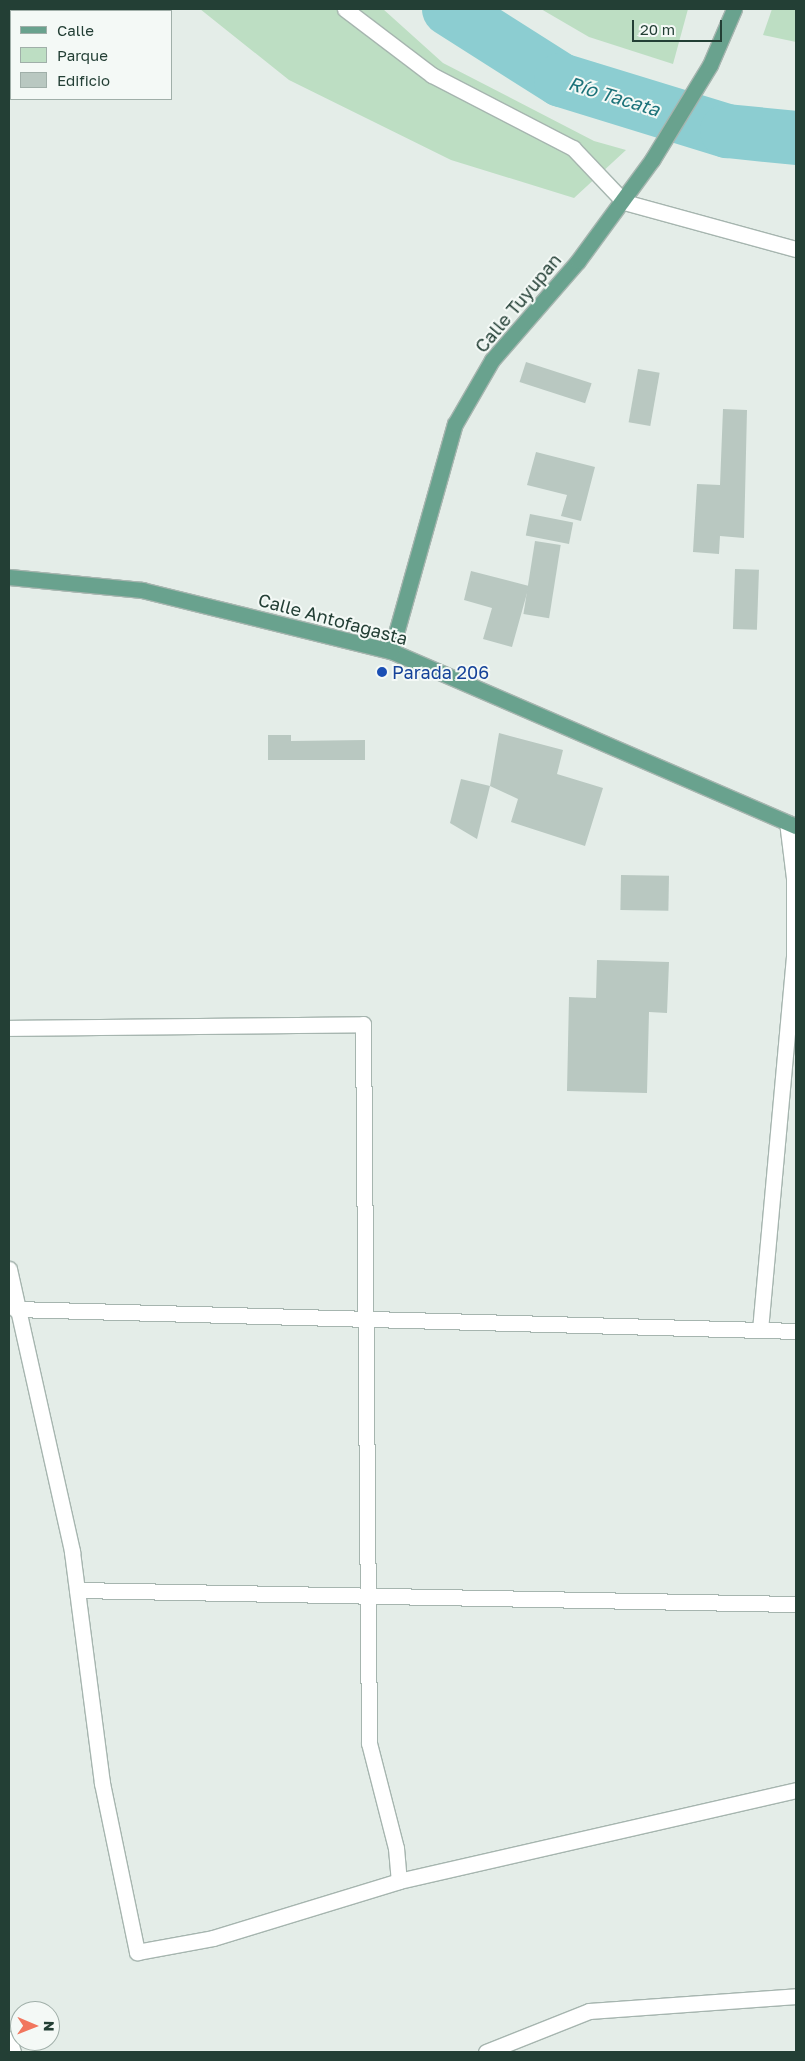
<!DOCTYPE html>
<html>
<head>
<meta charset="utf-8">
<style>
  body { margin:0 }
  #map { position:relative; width:805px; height:2061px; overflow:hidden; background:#e4ede8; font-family:"Golos Text",sans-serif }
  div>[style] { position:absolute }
  .green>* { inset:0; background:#bddec3 }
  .river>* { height:54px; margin:-27px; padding:0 27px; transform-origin:27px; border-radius:27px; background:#8ccdd1 }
  .building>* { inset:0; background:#b9c8c1; transform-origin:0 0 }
  .roads { filter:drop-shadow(1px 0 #a6b5af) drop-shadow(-1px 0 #a6b5af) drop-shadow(0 1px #a6b5af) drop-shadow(0 -1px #a6b5af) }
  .minor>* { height:15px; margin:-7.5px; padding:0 7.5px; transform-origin:7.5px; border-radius:7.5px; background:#fff }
  .major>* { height:15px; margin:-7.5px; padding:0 7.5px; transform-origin:7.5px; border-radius:7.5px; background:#69a28e }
  .dots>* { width:14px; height:14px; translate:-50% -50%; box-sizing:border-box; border:2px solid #f4f9f6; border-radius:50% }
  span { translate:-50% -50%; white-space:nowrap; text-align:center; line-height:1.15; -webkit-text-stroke:4px #f4f9f6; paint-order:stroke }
  .street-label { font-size:18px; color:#233f35 }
  .transit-label { font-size:18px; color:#164399 }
  .left { translate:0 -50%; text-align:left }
  .water-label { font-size:19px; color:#1d737a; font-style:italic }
  .frame { position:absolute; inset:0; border:10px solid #233f35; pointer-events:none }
  .legend { position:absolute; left:10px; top:10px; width:162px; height:90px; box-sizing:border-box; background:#f4f9f6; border:1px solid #a0afa9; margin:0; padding:6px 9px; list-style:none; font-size:15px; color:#233f35 }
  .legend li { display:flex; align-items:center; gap:10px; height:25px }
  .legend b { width:25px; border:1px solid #a0afa9 }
  .north { position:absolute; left:10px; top:2001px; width:50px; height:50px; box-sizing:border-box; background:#f4f9f6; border:1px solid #a0afa9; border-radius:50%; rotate:91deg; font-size:14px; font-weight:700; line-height:20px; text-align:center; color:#233f35 }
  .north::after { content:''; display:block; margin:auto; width:18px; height:22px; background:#f1765e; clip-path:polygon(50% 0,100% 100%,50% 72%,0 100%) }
  .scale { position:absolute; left:632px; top:20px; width:90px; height:22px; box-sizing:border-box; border:2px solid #233f35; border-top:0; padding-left:6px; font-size:15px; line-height:18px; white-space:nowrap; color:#233f35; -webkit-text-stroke:4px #f4f9f6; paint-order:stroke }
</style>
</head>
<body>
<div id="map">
  <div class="green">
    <div style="clip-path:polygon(200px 9px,383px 9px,443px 63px,594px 141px,626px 150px,574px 198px,451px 160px,289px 80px)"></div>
    <div style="clip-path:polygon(541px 9px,688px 9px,673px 64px,589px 37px)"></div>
    <div style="clip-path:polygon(772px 9px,796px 9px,796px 42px,763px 35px)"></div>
  </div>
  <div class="river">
    <div style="left:449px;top:9px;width:133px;rotate:32.4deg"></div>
    <div style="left:561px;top:80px;width:174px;rotate:17.1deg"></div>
    <div style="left:727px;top:131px;width:69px;rotate:5.8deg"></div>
  </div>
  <div class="building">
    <div style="left:526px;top:362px;width:69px;height:21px;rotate:18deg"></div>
    <div style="left:638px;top:369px;width:22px;height:54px;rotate:10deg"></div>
    <div style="clip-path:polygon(723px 409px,747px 410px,744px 538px,720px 536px,719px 554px,693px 552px,697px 484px,720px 485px)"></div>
    <div style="clip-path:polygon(536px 452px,595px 467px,581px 521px,561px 516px,567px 495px,527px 485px)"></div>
    <div style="left:530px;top:514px;width:44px;height:22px;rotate:11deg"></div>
    <div style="left:535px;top:541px;width:26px;height:74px;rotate:9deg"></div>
    <div style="left:735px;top:569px;width:24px;height:60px;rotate:2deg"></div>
    <div style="clip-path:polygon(471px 571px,529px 586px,512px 647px,483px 639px,492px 608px,464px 600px)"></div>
    <div style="clip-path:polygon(499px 733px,563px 750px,557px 774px,603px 788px,585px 846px,511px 822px,518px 799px,490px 786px)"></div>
    <div style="clip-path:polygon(268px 735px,291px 735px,291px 741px,365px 740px,365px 760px,268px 760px)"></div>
    <div style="clip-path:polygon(461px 779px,490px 786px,477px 839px,450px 823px)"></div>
    <div style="left:621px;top:875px;width:48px;height:35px;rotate:1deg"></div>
    <div style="clip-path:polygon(597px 960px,669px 962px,667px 1013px,649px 1012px,647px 1093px,567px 1091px,569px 997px,596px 998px)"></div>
  </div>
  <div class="roads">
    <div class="minor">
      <div style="left:345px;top:9px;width:109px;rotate:37.2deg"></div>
      <div style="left:432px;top:75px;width:159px;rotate:27.4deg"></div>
      <div style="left:573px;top:148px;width:74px;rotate:46.6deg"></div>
      <div style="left:624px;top:202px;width:178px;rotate:15.3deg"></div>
      <div style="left:9px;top:1028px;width:354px;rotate:-0.6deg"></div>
      <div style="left:363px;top:1024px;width:719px;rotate:89.52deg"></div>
      <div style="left:369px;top:1743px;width:108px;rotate:75.6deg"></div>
      <div style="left:396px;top:1848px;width:33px;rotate:85deg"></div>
      <div style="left:9px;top:1269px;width:290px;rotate:77.4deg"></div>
      <div style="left:72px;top:1552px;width:233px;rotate:82.6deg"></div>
      <div style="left:102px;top:1783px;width:173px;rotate:78.3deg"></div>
      <div style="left:137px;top:1952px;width:77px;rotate:-10.4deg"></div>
      <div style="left:213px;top:1938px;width:195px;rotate:-17deg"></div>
      <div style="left:399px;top:1881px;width:407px;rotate:-12.9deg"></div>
      <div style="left:15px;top:1309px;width:781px;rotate:1.61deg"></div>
      <div style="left:760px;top:1330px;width:374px;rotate:-84.8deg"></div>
      <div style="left:794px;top:958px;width:80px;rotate:-90deg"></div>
      <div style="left:794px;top:878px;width:56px;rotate:-97.1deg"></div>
      <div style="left:77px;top:1590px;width:719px;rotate:1.12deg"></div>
      <div style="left:9px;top:2039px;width:14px;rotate:73deg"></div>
      <div style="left:486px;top:2052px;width:111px;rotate:-21.7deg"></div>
      <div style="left:589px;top:2011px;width:208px;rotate:-4.1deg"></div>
    </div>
    <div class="major">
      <div style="left:9px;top:577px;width:134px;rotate:5.6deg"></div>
      <div style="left:142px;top:590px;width:256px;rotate:13.8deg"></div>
      <div style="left:391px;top:651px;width:441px;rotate:23.4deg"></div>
      <div style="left:391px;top:651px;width:236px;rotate:-74.3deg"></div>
      <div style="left:455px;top:424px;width:74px;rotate:-60deg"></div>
      <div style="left:492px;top:360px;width:131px;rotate:-49deg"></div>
      <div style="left:578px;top:261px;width:125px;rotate:-53.8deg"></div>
      <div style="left:652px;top:160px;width:111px;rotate:-58.6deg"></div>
      <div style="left:710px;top:65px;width:61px;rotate:-66.8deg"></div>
    </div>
  </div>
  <div class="dots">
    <div style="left:382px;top:672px;background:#1a4fb4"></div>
  </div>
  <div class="street-label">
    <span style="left:518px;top:303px;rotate:-50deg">Calle Tuyupan</span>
    <span style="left:333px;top:619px;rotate:15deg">Calle Antofagasta</span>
  </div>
  <div class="transit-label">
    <span class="left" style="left:392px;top:672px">Parada 206</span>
  </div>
  <div class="water-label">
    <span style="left:614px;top:96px;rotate:17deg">Río Tacata</span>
  </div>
  <div class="frame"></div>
  <ul class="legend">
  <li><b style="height:6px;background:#69a28e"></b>Calle</li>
  <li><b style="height:14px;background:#bddec3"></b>Parque</li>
  <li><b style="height:14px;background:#b9c8c1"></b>Edificio</li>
  </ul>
  <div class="north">N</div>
  <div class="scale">20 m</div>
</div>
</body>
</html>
